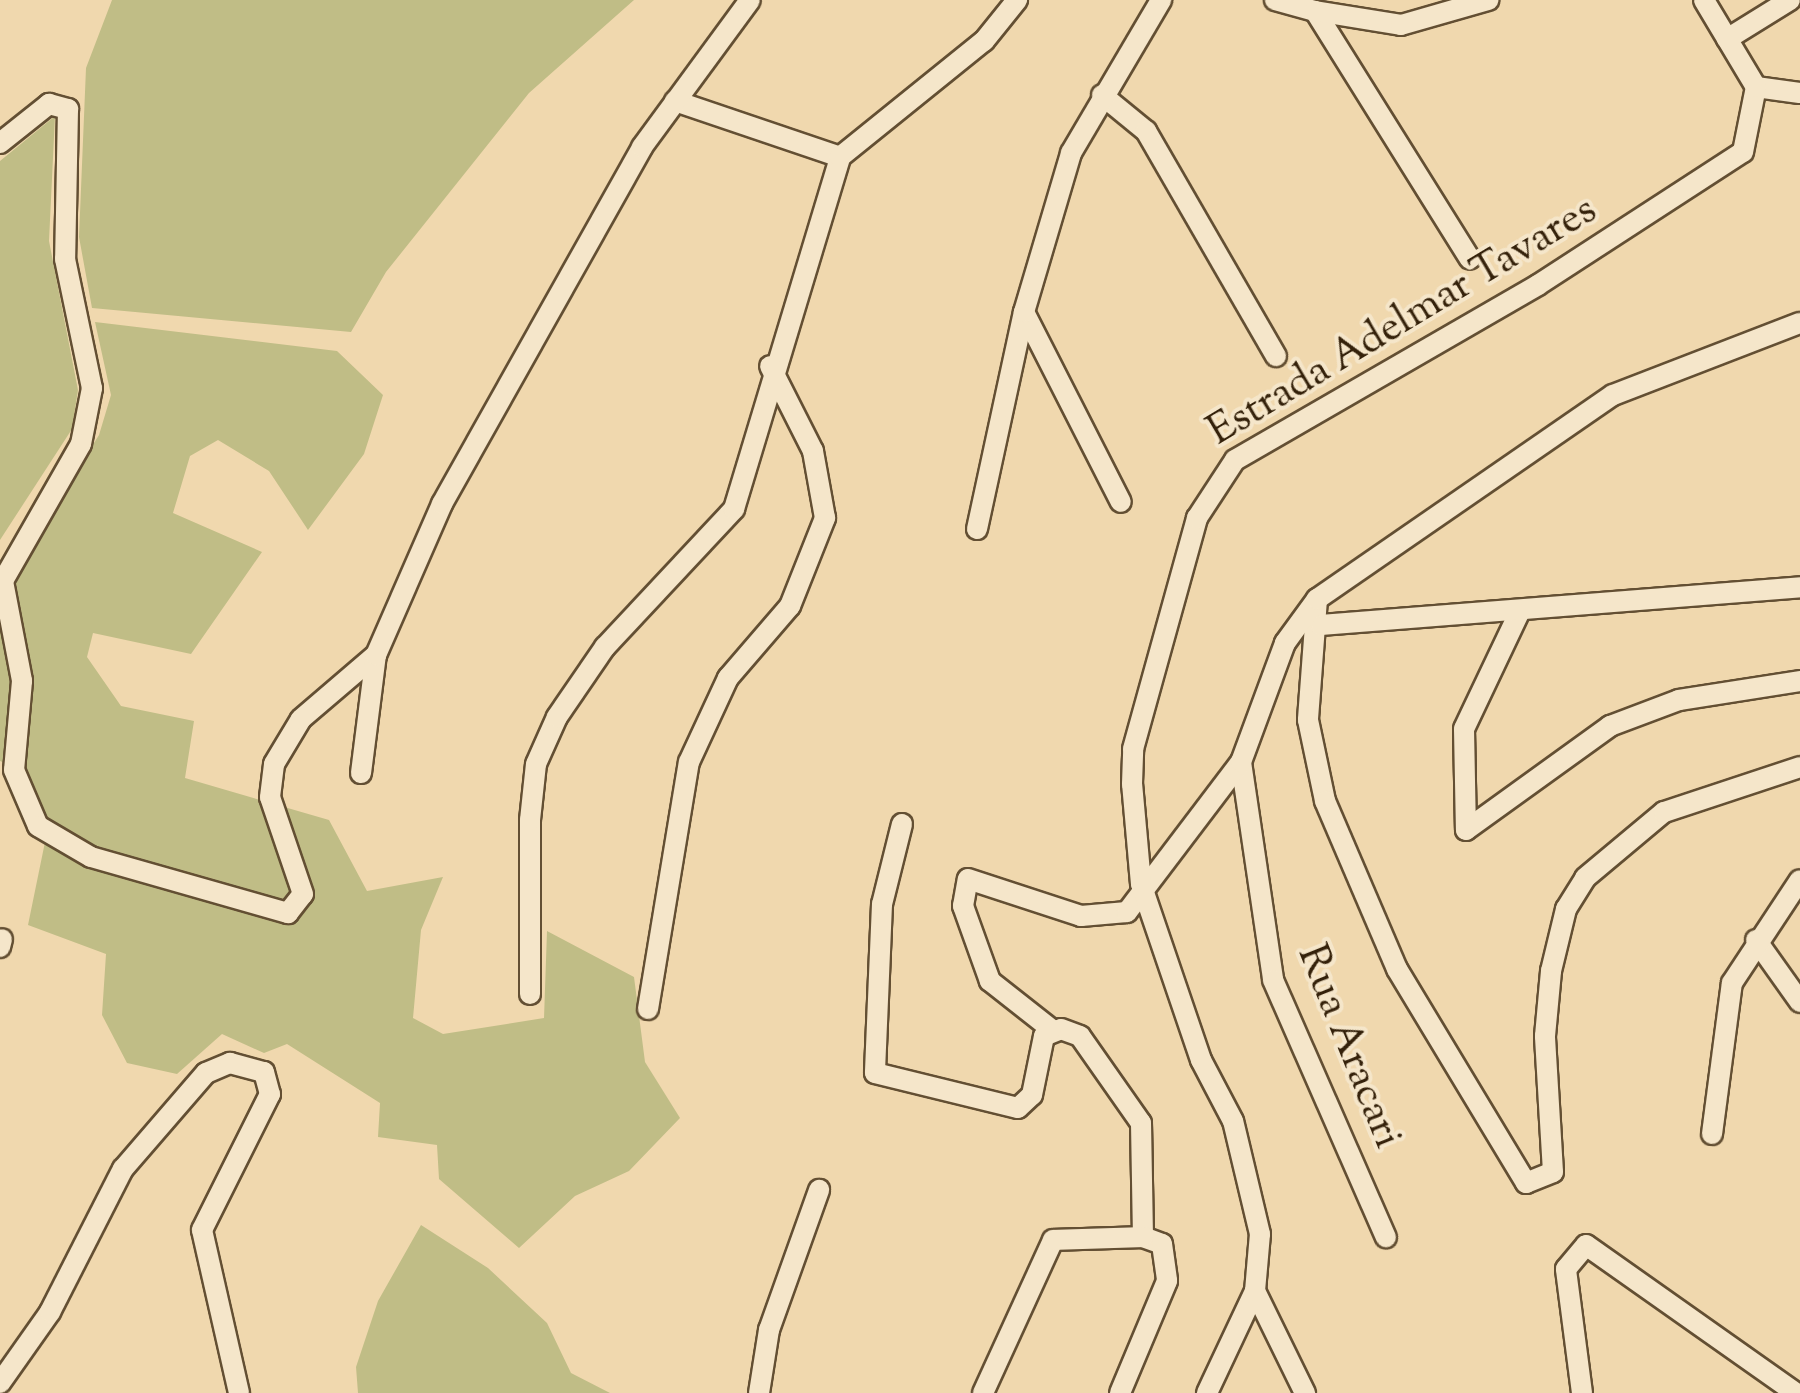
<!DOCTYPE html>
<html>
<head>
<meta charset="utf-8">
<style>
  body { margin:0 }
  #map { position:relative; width:1800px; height:1393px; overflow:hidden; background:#f0d8ae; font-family:"Sorts Mill Goudy",serif }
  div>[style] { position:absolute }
  .green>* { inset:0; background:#c0bd86 }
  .roads { filter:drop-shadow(2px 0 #634f33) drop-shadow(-2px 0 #634f33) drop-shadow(0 2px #634f33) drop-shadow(0 -2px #634f33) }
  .minor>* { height:20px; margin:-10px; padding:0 10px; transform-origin:10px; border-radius:10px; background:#f5e6ca }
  span { translate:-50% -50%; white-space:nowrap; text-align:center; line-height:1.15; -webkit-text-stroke:8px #f5e6ca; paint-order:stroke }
  .street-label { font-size:42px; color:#34210a }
</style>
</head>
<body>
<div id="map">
  <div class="green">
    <div style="clip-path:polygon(112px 0,634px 0,529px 93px,386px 272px,351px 332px,92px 308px,79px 237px,86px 68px)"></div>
    <div style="clip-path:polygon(55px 116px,49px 241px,78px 390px,72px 429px,0 540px,0 161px)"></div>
    <div style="clip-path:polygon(95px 322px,337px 351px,383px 395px,364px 454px,308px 530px,269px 471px,218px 440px,190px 456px,173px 513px,262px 552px,191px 654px,93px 633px,87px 657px,121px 706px,194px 721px,185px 778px,329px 820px,367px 891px,443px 877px,421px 930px,413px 1018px,443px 1034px,544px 1018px,547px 931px,634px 977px,645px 1062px,680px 1118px,629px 1171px,575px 1196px,519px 1248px,439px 1179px,437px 1145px,378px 1137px,380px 1103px,287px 1044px,264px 1053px,222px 1034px,177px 1074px,127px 1063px,102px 1015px,106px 954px,28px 925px,45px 842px,15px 767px,0 761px,0 593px,99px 435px,111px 395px)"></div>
    <div style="clip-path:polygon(421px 1225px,488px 1268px,547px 1323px,571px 1373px,610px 1393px,358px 1393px,356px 1367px,378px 1301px)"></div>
  </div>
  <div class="roads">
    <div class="minor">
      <div style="left:1275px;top:0;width:41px;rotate:15.4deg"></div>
      <div style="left:1315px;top:11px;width:292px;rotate:58deg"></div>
      <div style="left:1315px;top:11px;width:87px;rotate:9.2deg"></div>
      <div style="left:1401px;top:25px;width:91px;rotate:-16deg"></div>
      <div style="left:1727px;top:39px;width:74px;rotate:-31.8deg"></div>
      <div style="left:1756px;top:87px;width:44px;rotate:7.8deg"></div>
      <div style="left:1102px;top:95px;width:57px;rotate:39.3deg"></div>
      <div style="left:1146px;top:131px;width:260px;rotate:60deg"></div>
      <div style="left:675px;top:101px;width:174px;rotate:18.7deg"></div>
      <div style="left:0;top:143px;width:63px;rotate:-38.5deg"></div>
      <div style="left:49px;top:104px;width:20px;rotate:15deg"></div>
      <div style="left:68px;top:109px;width:150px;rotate:91.1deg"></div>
      <div style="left:65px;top:259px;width:132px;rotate:78.2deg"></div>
      <div style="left:92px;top:388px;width:57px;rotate:101.1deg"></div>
      <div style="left:81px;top:444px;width:158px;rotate:119.7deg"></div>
      <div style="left:3px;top:581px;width:102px;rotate:79.2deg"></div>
      <div style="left:22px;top:681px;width:89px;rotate:95.1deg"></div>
      <div style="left:14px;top:770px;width:61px;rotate:66.8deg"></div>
      <div style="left:38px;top:826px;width:61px;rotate:30.3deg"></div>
      <div style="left:91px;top:857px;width:205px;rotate:15.9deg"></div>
      <div style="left:288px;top:913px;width:24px;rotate:-52deg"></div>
      <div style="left:303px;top:894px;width:102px;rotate:-108.8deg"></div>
      <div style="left:270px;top:797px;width:33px;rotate:-83deg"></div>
      <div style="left:274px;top:764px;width:52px;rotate:-59deg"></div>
      <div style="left:301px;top:719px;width:99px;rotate:-40.5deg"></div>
      <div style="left:1024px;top:312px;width:213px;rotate:63deg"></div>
      <div style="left:977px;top:529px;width:222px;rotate:-77.8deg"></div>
      <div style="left:1024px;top:312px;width:166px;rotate:-73.5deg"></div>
      <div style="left:1071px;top:153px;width:178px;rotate:-59.5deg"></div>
      <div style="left:1317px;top:599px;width:121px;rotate:94.3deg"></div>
      <div style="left:1308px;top:720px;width:83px;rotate:78.1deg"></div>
      <div style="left:1325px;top:801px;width:183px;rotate:66.8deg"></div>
      <div style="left:1397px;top:969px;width:250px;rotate:58.9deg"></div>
      <div style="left:1526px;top:1183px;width:29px;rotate:-22deg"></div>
      <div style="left:1553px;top:1172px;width:136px;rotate:-93.4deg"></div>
      <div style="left:1545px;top:1036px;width:65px;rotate:-84.7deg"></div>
      <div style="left:1551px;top:971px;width:64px;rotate:-76.4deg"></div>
      <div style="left:1566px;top:909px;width:36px;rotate:-58deg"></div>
      <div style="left:1585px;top:878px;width:103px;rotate:-39.9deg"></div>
      <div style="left:1664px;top:812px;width:143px;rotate:-18.3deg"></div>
      <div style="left:1519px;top:613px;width:128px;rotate:115.4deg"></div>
      <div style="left:1464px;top:729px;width:101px;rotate:88.9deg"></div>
      <div style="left:1466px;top:830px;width:178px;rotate:-35.8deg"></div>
      <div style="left:1610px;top:726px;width:74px;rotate:-20.6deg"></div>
      <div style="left:1679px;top:700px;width:122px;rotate:-8.9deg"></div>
      <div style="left:1321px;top:625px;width:481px;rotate:-4.5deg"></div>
      <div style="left:1241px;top:762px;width:220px;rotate:81.6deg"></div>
      <div style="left:1273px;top:980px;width:281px;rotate:66.3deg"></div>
      <div style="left:361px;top:773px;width:119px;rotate:-82.8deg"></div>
      <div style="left:376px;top:655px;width:165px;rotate:-66.4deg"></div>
      <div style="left:442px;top:504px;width:409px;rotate:-60.7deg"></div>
      <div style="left:642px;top:147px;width:182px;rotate:-53.7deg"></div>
      <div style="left:902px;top:824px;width:82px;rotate:104deg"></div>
      <div style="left:882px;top:904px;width:169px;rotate:92.4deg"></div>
      <div style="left:875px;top:1073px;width:147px;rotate:13.8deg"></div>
      <div style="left:1018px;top:1108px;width:19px;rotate:-43deg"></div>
      <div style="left:1032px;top:1095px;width:60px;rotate:-78.5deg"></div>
      <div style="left:1044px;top:1036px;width:18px;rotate:-22deg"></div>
      <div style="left:1061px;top:1029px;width:20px;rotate:20deg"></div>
      <div style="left:1080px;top:1036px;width:106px;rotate:55deg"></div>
      <div style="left:1141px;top:1123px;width:114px;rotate:89deg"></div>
      <div style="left:1143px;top:1237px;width:20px;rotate:20deg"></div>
      <div style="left:1162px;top:1244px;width:37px;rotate:82deg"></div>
      <div style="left:1167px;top:1281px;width:121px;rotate:112.8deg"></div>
      <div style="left:1756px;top:940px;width:76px;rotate:54.6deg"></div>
      <div style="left:0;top:947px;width:8px;rotate:-76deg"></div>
      <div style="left:530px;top:994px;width:174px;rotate:-90deg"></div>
      <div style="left:530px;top:820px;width:56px;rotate:-83.9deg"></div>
      <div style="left:536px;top:764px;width:51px;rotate:-65.9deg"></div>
      <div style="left:557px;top:717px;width:85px;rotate:-55.6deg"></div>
      <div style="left:605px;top:647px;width:189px;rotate:-46.9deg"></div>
      <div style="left:734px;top:509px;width:368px;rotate:-73.2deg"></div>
      <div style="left:840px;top:157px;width:185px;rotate:-38.9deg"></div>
      <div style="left:984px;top:41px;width:53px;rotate:-51.2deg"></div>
      <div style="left:648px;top:1009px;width:250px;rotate:-80.6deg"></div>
      <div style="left:689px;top:762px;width:93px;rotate:-65.1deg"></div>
      <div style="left:728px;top:678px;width:95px;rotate:-49.3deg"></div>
      <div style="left:790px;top:606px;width:95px;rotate:-68.3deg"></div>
      <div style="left:825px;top:518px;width:68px;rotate:-100.2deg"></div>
      <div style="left:813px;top:451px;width:95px;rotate:-116.8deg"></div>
      <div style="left:1051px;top:1029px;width:78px;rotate:-141.8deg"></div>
      <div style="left:990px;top:981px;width:80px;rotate:-109.8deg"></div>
      <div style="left:963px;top:906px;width:27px;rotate:-80deg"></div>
      <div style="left:968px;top:879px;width:119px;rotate:18.1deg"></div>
      <div style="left:1081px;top:916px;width:46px;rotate:-5deg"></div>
      <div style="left:1127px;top:912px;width:188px;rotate:-52.8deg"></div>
      <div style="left:1241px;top:762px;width:127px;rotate:-69.7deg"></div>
      <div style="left:1285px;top:643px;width:54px;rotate:-54deg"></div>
      <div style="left:1317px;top:599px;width:359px;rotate:-34.6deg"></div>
      <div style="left:1613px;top:395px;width:200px;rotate:-21.1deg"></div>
      <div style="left:1712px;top:1134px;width:152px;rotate:-82.5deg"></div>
      <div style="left:1732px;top:983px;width:123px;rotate:-56.6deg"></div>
      <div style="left:1255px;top:1291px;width:114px;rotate:63.9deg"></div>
      <div style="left:0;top:1383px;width:87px;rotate:-54.8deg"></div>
      <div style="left:50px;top:1312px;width:161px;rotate:-63deg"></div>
      <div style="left:123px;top:1169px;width:127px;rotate:-49.2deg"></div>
      <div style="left:206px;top:1073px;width:26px;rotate:-23deg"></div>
      <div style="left:230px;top:1063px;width:35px;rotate:15deg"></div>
      <div style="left:264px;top:1072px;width:23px;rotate:75deg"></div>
      <div style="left:270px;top:1094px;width:152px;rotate:116.6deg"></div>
      <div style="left:202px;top:1230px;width:167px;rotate:77.2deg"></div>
      <div style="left:759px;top:1393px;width:64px;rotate:-81deg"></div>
      <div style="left:769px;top:1330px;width:149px;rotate:-70.3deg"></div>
      <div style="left:983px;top:1393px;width:168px;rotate:-65.4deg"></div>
      <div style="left:1053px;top:1240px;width:90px;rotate:-1.9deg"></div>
      <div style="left:1207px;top:1393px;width:113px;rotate:-64.8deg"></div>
      <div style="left:1255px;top:1291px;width:57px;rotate:-85deg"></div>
      <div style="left:1260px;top:1234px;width:116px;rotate:-103.4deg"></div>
      <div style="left:1233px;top:1121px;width:69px;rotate:-117.7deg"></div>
      <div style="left:1201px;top:1060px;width:186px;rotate:-108.8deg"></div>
      <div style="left:1141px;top:884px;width:100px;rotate:-95.1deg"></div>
      <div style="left:1132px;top:784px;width:35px;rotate:-88deg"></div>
      <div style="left:1133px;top:749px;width:240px;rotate:-74.5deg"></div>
      <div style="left:1197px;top:518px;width:69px;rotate:-56.8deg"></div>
      <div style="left:1235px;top:460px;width:350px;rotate:-30deg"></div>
      <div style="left:1538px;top:285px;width:244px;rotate:-33deg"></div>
      <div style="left:1743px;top:152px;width:66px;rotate:-78.7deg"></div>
      <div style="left:1756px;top:87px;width:101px;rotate:-120.9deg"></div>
      <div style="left:1582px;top:1393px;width:125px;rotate:-97.4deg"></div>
      <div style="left:1566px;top:1269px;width:31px;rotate:-50deg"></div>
      <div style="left:1586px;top:1245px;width:257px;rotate:35.2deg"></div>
    </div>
  </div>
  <div class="street-label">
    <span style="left:1403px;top:322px;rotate:-31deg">Estrada Adelmar Tavares</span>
    <span style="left:1348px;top:1047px;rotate:68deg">Rua Aracari</span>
  </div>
</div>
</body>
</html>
